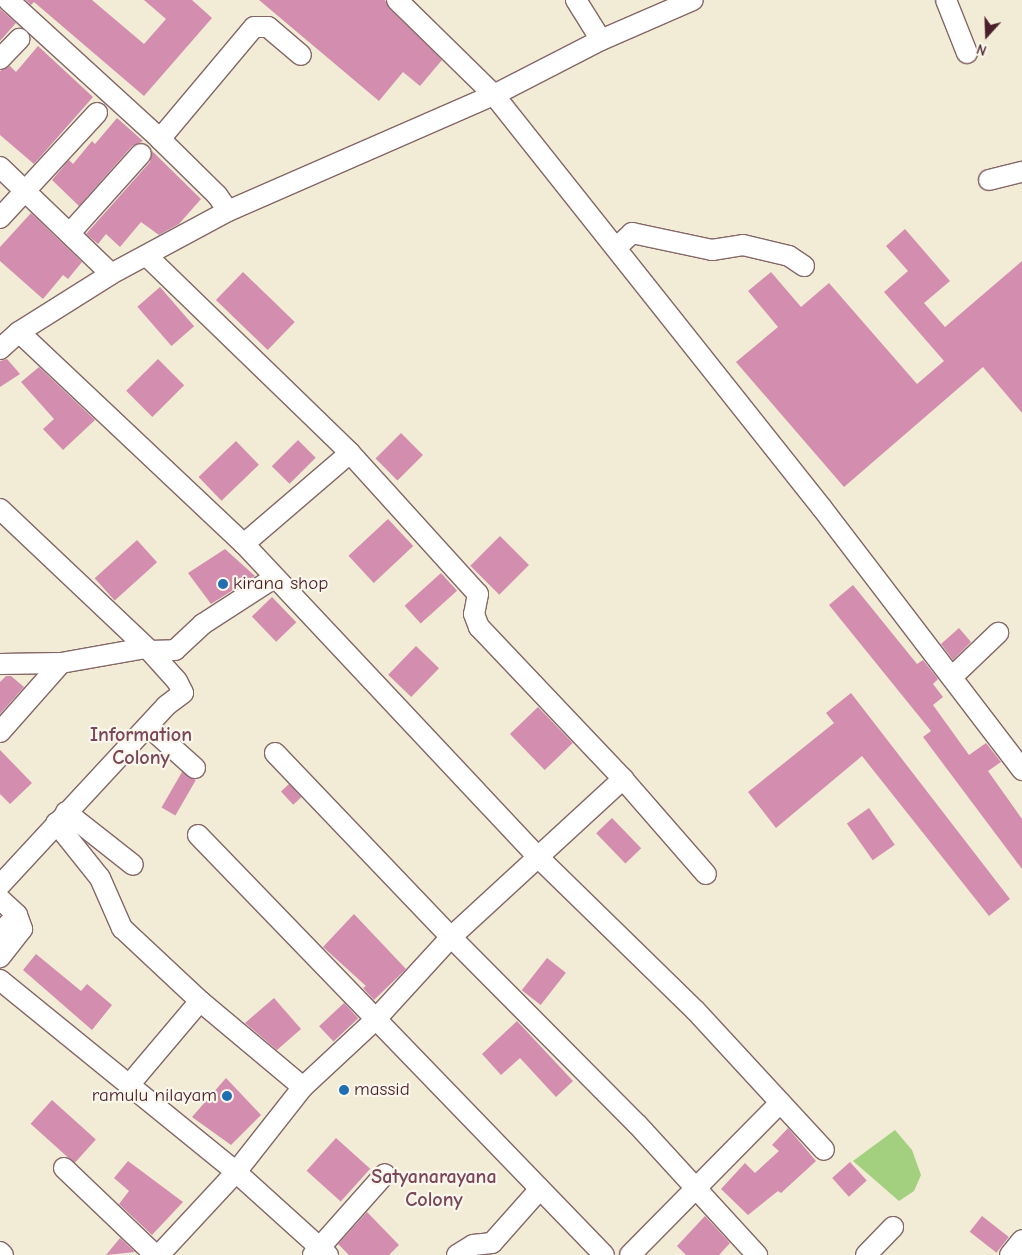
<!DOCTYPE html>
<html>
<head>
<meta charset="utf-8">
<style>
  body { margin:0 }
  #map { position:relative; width:1022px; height:1255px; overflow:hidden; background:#f2ecd6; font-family:"Comic Neue",sans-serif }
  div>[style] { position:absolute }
  .green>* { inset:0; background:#a2d07e }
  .building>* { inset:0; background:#d38daf; transform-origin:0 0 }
  .roads { filter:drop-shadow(1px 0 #856767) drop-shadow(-1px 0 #856767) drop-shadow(0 1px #856767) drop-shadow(0 -1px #856767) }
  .minor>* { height:20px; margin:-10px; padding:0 10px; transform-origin:10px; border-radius:10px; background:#fff }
  .dots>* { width:14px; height:14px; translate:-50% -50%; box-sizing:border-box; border:2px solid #fbf7ec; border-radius:50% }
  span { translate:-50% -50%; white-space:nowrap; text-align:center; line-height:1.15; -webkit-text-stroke:4.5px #fbf7ec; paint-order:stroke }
  .poi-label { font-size:19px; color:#4a1f2b }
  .left { translate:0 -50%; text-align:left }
  .right { translate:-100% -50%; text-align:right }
  .neighbourhood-label { font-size:20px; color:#7a4659; font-weight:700 }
  .north { position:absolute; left:962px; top:10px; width:50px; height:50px; -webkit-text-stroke:4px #fbf7ec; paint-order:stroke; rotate:200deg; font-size:14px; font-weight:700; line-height:20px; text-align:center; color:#4a1f2b }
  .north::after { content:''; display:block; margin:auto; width:18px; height:22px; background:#4a1f2b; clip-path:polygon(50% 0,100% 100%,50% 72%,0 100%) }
</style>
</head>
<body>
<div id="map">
  <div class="green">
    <div style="clip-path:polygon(895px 1130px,912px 1150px,921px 1175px,914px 1191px,899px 1201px,853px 1161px)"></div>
  </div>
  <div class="building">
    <div style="clip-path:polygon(26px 0,92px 0,144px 44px,166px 19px,144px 0,192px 0,212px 18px,144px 96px,34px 2px,31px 5px)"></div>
    <div style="clip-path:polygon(259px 0,385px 0,389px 8px,442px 60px,420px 86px,403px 72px,379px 101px)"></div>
    <div style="clip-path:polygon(0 9px,16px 23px,0 41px)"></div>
    <div style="clip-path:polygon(38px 46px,93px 97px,34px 164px,0 135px,0 71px,10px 66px,16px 72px)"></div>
    <div style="clip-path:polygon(117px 118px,143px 141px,132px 146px,79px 206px,52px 180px,69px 160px,73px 164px,92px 141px,95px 144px)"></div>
    <div style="clip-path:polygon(152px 151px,201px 199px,179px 224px,159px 235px,141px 222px,120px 247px,106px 234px,98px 244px,86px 234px,150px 162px)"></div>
    <div style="clip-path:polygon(31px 213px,82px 262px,68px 279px,63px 275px,43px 299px,0 261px,0 247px)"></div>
    <div style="clip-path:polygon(905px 229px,950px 281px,924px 303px,945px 327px,1022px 261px,1022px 413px,983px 367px,844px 487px,736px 362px,778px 327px,748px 291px,771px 272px,801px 307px,829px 283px,917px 384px,944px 361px,884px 292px,908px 271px,886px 246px)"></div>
    <div style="left:243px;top:272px;width:72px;height:39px;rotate:44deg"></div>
    <div style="left:160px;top:287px;width:52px;height:30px;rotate:49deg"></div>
    <div style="clip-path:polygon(7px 359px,20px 374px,0 387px,0 361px)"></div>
    <div style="left:158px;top:359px;width:37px;height:45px;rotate:45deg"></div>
    <div style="clip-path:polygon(39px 367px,95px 420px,63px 450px,43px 429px,54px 419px,21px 382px)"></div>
    <div style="left:401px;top:433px;width:31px;height:36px;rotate:45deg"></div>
    <div style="left:298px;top:440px;width:25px;height:37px;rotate:45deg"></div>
    <div style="left:236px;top:441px;width:33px;height:52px;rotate:46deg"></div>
    <div style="left:388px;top:519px;width:37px;height:54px;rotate:47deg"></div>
    <div style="left:500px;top:536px;width:41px;height:42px;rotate:45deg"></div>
    <div style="left:137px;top:540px;width:30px;height:57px;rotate:48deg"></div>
    <div style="clip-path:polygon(225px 549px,255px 576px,211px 604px,188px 573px)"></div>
    <div style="left:441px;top:573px;width:24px;height:49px;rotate:48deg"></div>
    <div style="clip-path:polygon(853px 585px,917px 664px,923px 660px,938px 679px,933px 684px,943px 697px,933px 705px,969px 755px,986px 743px,1001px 762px,988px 771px,1022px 819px,1022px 869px,923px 737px,931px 731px,829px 605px)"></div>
    <div style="left:272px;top:597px;width:35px;height:28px;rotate:46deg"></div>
    <div style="clip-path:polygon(959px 628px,971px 642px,953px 660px,941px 644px)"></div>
    <div style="left:416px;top:646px;width:32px;height:40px;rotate:44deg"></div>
    <div style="clip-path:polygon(6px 676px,11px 676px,24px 687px,0 714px,0 682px)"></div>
    <div style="clip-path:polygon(851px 693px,1010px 899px,989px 916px,862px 756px,776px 828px,748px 792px,834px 723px,826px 713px)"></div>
    <div style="left:538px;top:707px;width:50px;height:39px;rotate:46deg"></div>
    <div style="clip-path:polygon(0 750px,32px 783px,10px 804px,0 794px)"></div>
    <div style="left:182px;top:772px;width:16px;height:41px;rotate:30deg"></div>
    <div style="left:289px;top:784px;width:18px;height:11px;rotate:47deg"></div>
    <div style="left:869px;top:808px;width:45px;height:27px;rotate:55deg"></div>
    <div style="left:612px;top:818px;width:42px;height:22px;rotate:46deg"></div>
    <div style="clip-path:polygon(354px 914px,406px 969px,374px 1000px,363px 988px,366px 986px,323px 947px)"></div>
    <div style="clip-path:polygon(36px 954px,81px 991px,87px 984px,112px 1005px,92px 1030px,23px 970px)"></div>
    <div style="left:547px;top:958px;width:24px;height:41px;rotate:38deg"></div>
    <div style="clip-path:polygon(274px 998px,301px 1029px,277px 1050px,245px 1023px)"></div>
    <div style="left:344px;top:1003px;width:21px;height:34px;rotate:47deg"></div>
    <div style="clip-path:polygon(517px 1021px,573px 1081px,556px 1097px,520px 1058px,501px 1075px,482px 1054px)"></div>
    <div style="clip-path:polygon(226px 1078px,261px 1115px,231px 1145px,192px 1117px)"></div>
    <div style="left:52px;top:1100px;width:59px;height:32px;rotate:42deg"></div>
    <div style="clip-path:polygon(788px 1128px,816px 1161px,781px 1193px,778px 1191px,748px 1215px,721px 1189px,745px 1163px,755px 1173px,779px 1151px,772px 1145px)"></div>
    <div style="left:336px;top:1138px;width:46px;height:44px;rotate:42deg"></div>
    <div style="clip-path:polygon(128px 1161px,183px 1202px,152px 1235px,119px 1204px,129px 1191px,114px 1178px)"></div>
    <div style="left:850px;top:1162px;width:25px;height:24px;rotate:48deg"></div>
    <div style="clip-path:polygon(367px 1212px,399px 1245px,389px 1255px,349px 1255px,338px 1244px)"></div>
    <div style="clip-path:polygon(705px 1216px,730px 1243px,719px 1255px,686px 1255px,677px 1246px)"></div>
    <div style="left:982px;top:1216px;width:34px;height:20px;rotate:38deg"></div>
    <div style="clip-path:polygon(120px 1238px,135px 1252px,106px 1255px)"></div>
  </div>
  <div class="roads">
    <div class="minor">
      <div style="left:8px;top:0;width:206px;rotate:42.4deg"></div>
      <div style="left:160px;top:139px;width:80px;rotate:44.5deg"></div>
      <div style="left:217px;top:195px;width:19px;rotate:55deg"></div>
      <div style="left:397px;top:0;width:136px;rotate:44.4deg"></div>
      <div style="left:494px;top:95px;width:527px;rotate:51.54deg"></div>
      <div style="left:822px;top:508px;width:330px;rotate:52.6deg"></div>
      <div style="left:576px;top:0;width:47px;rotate:58deg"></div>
      <div style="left:946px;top:0;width:57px;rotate:68.4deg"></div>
      <div style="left:0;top:59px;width:28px;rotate:-46deg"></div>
      <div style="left:160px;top:139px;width:146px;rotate:-50deg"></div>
      <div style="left:254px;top:27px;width:14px"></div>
      <div style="left:268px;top:27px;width:43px;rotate:40.3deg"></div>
      <div style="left:0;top:167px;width:154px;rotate:43.9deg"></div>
      <div style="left:989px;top:180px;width:34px;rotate:-14deg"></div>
      <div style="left:0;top:218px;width:143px;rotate:-47.3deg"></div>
      <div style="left:70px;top:233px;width:106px;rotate:-48.1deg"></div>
      <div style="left:616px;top:248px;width:22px;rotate:-43deg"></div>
      <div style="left:632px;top:233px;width:82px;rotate:12deg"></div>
      <div style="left:712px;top:250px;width:31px;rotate:-9deg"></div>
      <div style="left:743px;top:245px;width:47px;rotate:13.4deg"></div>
      <div style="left:789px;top:256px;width:18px;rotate:34deg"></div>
      <div style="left:147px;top:256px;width:283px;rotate:44.1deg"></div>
      <div style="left:350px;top:453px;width:140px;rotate:139.4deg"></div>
      <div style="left:19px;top:332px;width:309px;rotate:43.3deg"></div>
      <div style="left:244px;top:544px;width:429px;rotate:46.8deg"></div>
      <div style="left:538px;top:857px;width:219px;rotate:44.3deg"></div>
      <div style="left:695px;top:1010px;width:190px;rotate:47.3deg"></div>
      <div style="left:0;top:349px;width:25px;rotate:-42deg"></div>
      <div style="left:19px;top:332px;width:109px;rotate:-32.2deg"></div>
      <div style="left:111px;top:274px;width:133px;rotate:-28.3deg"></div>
      <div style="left:228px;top:211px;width:290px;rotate:-23.6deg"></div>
      <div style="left:494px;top:95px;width:120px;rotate:-27.2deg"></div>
      <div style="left:601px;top:40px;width:100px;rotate:-23.5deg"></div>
      <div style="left:350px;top:453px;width:190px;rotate:47.8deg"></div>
      <div style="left:478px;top:594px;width:20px;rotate:101deg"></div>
      <div style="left:474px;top:614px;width:14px;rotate:69deg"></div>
      <div style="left:479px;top:627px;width:209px;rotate:46.5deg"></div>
      <div style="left:623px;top:779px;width:126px;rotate:48.9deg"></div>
      <div style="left:0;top:509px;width:207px;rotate:43.4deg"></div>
      <div style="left:150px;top:651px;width:40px;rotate:48deg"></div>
      <div style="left:177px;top:681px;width:13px;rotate:63deg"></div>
      <div style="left:183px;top:693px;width:21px;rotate:143deg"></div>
      <div style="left:166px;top:706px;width:244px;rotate:132.8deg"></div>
      <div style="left:150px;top:651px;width:25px;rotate:-2deg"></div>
      <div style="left:175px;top:650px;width:38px;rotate:-43deg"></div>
      <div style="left:203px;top:624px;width:85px;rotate:-32.9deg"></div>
      <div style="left:0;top:664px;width:61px;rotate:-0.9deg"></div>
      <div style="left:61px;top:663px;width:85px;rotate:-10.1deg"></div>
      <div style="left:952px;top:677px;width:64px;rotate:-43.7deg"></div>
      <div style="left:148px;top:726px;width:63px;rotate:41.8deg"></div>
      <div style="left:0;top:732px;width:92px;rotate:-48.5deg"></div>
      <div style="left:275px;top:753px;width:255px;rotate:46.3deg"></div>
      <div style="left:451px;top:937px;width:264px;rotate:45.2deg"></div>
      <div style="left:637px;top:1124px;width:178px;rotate:47.5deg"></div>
      <div style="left:66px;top:812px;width:85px;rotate:38.3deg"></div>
      <div style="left:56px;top:823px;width:70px;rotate:51.3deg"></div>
      <div style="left:100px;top:878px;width:55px;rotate:66.3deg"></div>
      <div style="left:122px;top:928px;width:107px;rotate:43.1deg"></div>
      <div style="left:200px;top:1001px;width:134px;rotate:39.9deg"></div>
      <div style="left:198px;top:835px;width:584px;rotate:45.97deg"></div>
      <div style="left:0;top:899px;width:23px;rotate:43deg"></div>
      <div style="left:17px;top:915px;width:15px;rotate:70deg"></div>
      <div style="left:22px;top:929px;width:36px;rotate:128deg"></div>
      <div style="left:0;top:933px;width:25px;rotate:-47deg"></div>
      <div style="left:0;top:980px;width:304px;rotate:39.1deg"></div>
      <div style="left:236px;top:1172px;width:124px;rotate:42.1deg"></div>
      <div style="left:129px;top:1085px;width:110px;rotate:-49.8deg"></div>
      <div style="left:64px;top:1168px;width:126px;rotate:43.7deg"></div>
      <div style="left:0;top:1252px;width:4px;rotate:45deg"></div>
      <div style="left:159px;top:1255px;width:113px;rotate:-47.1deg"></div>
      <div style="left:236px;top:1172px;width:108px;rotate:-51.8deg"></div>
      <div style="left:303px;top:1087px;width:98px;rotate:-42.9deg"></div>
      <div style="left:375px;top:1020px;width:113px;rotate:-47.5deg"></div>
      <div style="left:451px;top:937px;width:234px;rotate:-42.6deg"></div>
      <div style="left:313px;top:1255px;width:108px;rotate:-48.4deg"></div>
      <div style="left:457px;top:1255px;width:19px;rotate:-32deg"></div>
      <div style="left:473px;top:1245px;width:19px;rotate:-6deg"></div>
      <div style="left:492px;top:1243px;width:72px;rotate:-48.4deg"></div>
      <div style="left:630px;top:1255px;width:214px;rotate:-45.4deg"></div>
      <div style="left:866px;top:1255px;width:39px;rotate:-46deg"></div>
      <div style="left:1010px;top:1255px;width:19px;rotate:-51deg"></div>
    </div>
  </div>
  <div class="dots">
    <div style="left:223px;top:584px;background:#1f6fb2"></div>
    <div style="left:344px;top:1090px;background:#1f6fb2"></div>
    <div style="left:227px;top:1096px;background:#1f6fb2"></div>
  </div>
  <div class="poi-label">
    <span class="left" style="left:233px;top:584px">kirana shop</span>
    <span class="left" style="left:354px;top:1090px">massid</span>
    <span class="right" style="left:217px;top:1096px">ramulu nilayam</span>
  </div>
  <div class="neighbourhood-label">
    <span style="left:141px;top:746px">Information<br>Colony</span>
    <span style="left:434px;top:1188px">Satyanarayana<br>Colony</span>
  </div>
  <div class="north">N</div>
</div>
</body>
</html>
